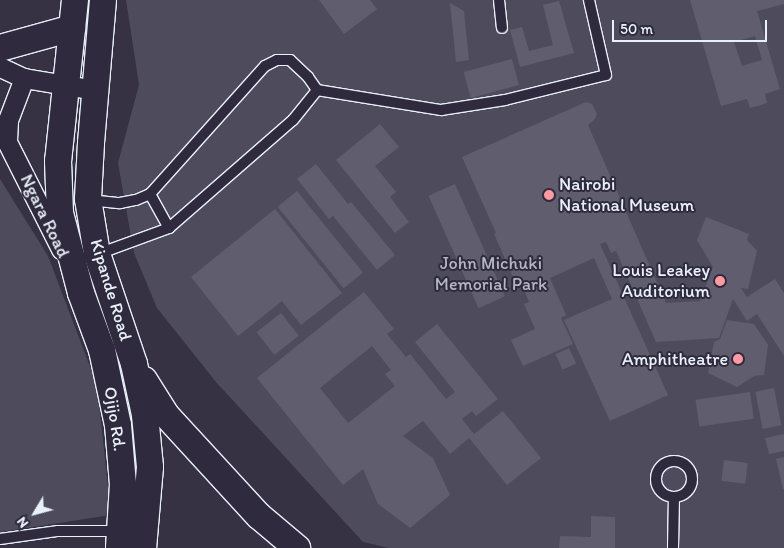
<!DOCTYPE html>
<html>
<head>
<meta charset="utf-8">
<style>
  body { margin:0 }
  #map { position:relative; width:784px; height:548px; overflow:hidden; background:#363244; font-family:Itim,sans-serif }
  div>[style] { position:absolute }
  .green>* { inset:0; background:#4d4b5c }
  .building>* { inset:0; background:#605e6e; transform-origin:0 0 }
  .roads { filter:drop-shadow(1px 0 #e8f1f8) drop-shadow(-1px 0 #e8f1f8) drop-shadow(0 1px #e8f1f8) drop-shadow(0 -1px #e8f1f8) }
  .lane>* { height:10px; margin:-5px; padding:0 5px; transform-origin:5px; border-radius:5px; background:#2f2a3d }
  .lane>.ring { margin:-5px; padding:0; box-sizing:content-box; background:none; border:10px solid #2f2a3d; border-radius:50% }
  .street>* { height:19px; margin:-9.5px; padding:0 9.5px; transform-origin:9.5px; border-radius:9.5px; background:#2f2a3d }
  .secondary>* { height:26px; margin:-13px; padding:0 13px; transform-origin:13px; border-radius:13px; background:#2f2a3d }
  .dots>* { width:14px; height:14px; translate:-50% -50%; box-sizing:border-box; border:2px solid #2f2a3d; border-radius:50% }
  span { translate:-50% -50%; white-space:nowrap; text-align:center; line-height:1.15; -webkit-text-stroke:4px #2f2a3d; paint-order:stroke }
  .poi-label { font-size:18px; color:#e8f1f8 }
  .left { translate:0 -50%; text-align:left }
  .right { translate:-100% -50%; text-align:right }
  .street-label { font-size:18px; color:#e8f1f8 }
  .park-label { font-size:18px; color:#b2b7c1 }
  .north { position:absolute; left:10px; top:488px; width:50px; height:50px; -webkit-text-stroke:4px #2f2a3d; paint-order:stroke; rotate:233deg; font-size:14px; font-weight:700; line-height:20px; text-align:center; color:#e8f1f8 }
  .north::after { content:''; display:block; margin:auto; width:18px; height:22px; background:#e8f1f8; clip-path:polygon(50% 0,100% 100%,50% 72%,0 100%) }
  .scale { position:absolute; left:612px; top:20px; width:155px; height:22px; box-sizing:border-box; border:2px solid #e8f1f8; border-top:0; padding-left:6px; font-size:15px; line-height:18px; white-space:nowrap; color:#e8f1f8; -webkit-text-stroke:4px #2f2a3d; paint-order:stroke }
</style>
</head>
<body>
<div id="map">
  <div class="green">
    <div style="clip-path:polygon(126px 0,784px 0,784px 548px,389px 548px,363px 542px,216px 382px,157px 308px,134px 253px,118px 163px,139px 85px)"></div>
    <div style="clip-path:polygon(0 179px,48px 256px,97px 385px,111px 515px,0 532px)"></div>
  </div>
  <div class="building">
    <div style="clip-path:polygon(319px 0,370px 0,377px 9px,344px 34px)"></div>
    <div style="clip-path:polygon(evenodd,690px 0,784px 0,784px 4px,757px 11px,780px 89px,765px 94px,767px 103px,750px 108px,747px 99px,721px 106px,690px 0,755px 36px,762px 60px,742px 66px,734px 42px,755px 36px)"></div>
    <div style="clip-path:polygon(559px 1px,574px 53px,520px 67px,510px 30px,522px 27px,529px 51px,553px 45px,543px 5px)"></div>
    <div style="clip-path:polygon(450px 3px,464px 11px,469px 60px,456px 62px)"></div>
    <div style="left:512px;top:59px;width:27px;height:50px;rotate:75deg"></div>
    <div style="clip-path:polygon(586px 102px,592px 104px,597px 114px,595px 119px,588px 125px,666px 303px,700px 301px,713px 267px,697px 240px,706px 217px,749px 234px,747px 240px,757px 251px,748px 289px,741px 288px,747px 297px,775px 279px,784px 293px,784px 356px,757px 314px,747px 321px,733px 299px,719px 338px,656px 342px,616px 251px,611px 253px,606px 242px,600px 244px,668px 395px,610px 421px,564px 320px,612px 299px,594px 258px,550px 278px,566px 315px,561px 318px,573px 344px,523px 366px,511px 340px,535px 329px,524px 304px,529px 302px,520px 280px,515px 282px,494px 234px,496px 233px,462px 157px)"></div>
    <div style="clip-path:polygon(380px 124px,399px 147px,375px 166px,396px 192px,390px 197px,409px 222px,395px 233px,336px 160px)"></div>
    <div style="clip-path:polygon(316px 164px,348px 204px,351px 202px,395px 255px,377px 270px,333px 216px,329px 219px,297px 179px)"></div>
    <div style="left:455px;top:184px;width:123px;height:29px;rotate:66deg"></div>
    <div style="left:297px;top:191px;width:105px;height:25px;rotate:51deg"></div>
    <div style="clip-path:polygon(275px 209px,342px 293px,301px 325px,282px 301px,238px 336px,191px 277px)"></div>
    <div style="clip-path:polygon(evenodd,364px 292px,394px 329px,387px 334px,406px 357px,410px 354px,446px 399px,455px 392px,415px 342px,437px 324px,498px 399px,476px 416px,472px 411px,462px 419px,474px 434px,503px 411px,541px 458px,507px 485px,469px 438px,450px 454px,423px 421px,403px 436px,433px 458px,450px 495px,410px 528px,378px 504px,363px 469px,343px 485px,257px 378px,364px 292px,372px 346px,391px 370px,385px 374px,395px 386px,348px 423px,320px 388px,372px 346px)"></div>
    <div style="left:281px;top:313px;width:29px;height:31px;rotate:52deg"></div>
    <div style="clip-path:polygon(727px 320px,754px 324px,768px 345px,764px 375px,754px 376px,737px 387px,708px 373px,714px 342px,720px 339px)"></div>
    <div style="left:569px;top:348px;width:17px;height:15px;rotate:65deg"></div>
    <div style="left:774px;top:388px;width:38px;height:19px;rotate:79deg"></div>
    <div style="left:750px;top:392px;width:27px;height:55px;rotate:82deg"></div>
    <div style="clip-path:polygon(784px 434px,784px 451px,769px 454px,765px 438px)"></div>
    <div style="clip-path:polygon(784px 457px,784px 489px,783px 489px,776px 459px)"></div>
    <div style="left:724px;top:460px;width:24px;height:21px;rotate:7deg"></div>
    <div style="clip-path:polygon(591px 516px,615px 517px,615px 548px,559px 548px,560px 536px,591px 537px)"></div>
  </div>
  <div class="roads">
    <div class="lane">
      <div style="left:499px;top:0;width:28px;rotate:84deg"></div>
      <div style="left:150px;top:194px;width:39px;rotate:61deg"></div>
      <div style="left:89px;top:200px;width:31px;rotate:6deg"></div>
      <div style="left:120px;top:203px;width:16px;rotate:-11deg"></div>
      <div style="left:136px;top:200px;width:15px;rotate:-23deg"></div>
      <div style="left:150px;top:194px;width:172px;rotate:-48.1deg"></div>
      <div style="left:265px;top:66px;width:13px;rotate:-27deg"></div>
      <div style="left:277px;top:60px;width:13px"></div>
      <div style="left:290px;top:60px;width:25px;rotate:43deg"></div>
      <div style="left:308px;top:77px;width:16px;rotate:55deg"></div>
      <div style="left:317px;top:90px;width:126px;rotate:9.2deg"></div>
      <div style="left:441px;top:110px;width:65px;rotate:-8.9deg"></div>
      <div style="left:505px;top:100px;width:104px;rotate:-13.9deg"></div>
      <div style="left:606px;top:75px;width:77px;rotate:-102.8deg"></div>
      <div style="left:98px;top:254px;width:76px;rotate:-20.1deg"></div>
      <div style="left:169px;top:228px;width:164px;rotate:-41.1deg"></div>
      <div style="left:293px;top:120px;width:38px;rotate:-51deg"></div>
      <div class="ring" style="left:656px;top:461px;width:26px;height:26px"></div>
      <div style="left:0;top:539px;width:59px;rotate:-7.9deg"></div>
      <div style="left:58px;top:531px;width:61px"></div>
      <div style="left:673px;top:548px;width:50px;rotate:-88.9deg"></div>
    </div>
    <div class="street">
      <div style="left:0;top:67px;width:26px;rotate:25deg"></div>
      <div style="left:24px;top:78px;width:73px;rotate:9.5deg"></div>
      <div style="left:0;top:128px;width:136px;rotate:63.2deg"></div>
      <div style="left:7px;top:140px;width:20px;rotate:-87deg"></div>
      <div style="left:8px;top:120px;width:45px;rotate:-69.1deg"></div>
    </div>
    <div class="secondary">
      <div style="left:75px;top:0;width:162px;rotate:96deg"></div>
      <div style="left:58px;top:161px;width:52px;rotate:87.8deg"></div>
      <div style="left:60px;top:213px;width:83px;rotate:75.3deg"></div>
      <div style="left:81px;top:293px;width:61px;rotate:69.8deg"></div>
      <div style="left:102px;top:350px;width:77px;rotate:78deg"></div>
      <div style="left:118px;top:425px;width:59px;rotate:85.2deg"></div>
      <div style="left:123px;top:484px;width:64px;rotate:93.6deg"></div>
      <div style="left:103px;top:0;width:144px;rotate:94.8deg"></div>
      <div style="left:91px;top:143px;width:56px;rotate:93.1deg"></div>
      <div style="left:88px;top:199px;width:56px;rotate:80.7deg"></div>
      <div style="left:97px;top:254px;width:116px;rotate:71.4deg"></div>
      <div style="left:134px;top:364px;width:52px;rotate:77.8deg"></div>
      <div style="left:145px;top:415px;width:52px;rotate:84.5deg"></div>
      <div style="left:150px;top:467px;width:81px;rotate:94.9deg"></div>
      <div style="left:0;top:48px;width:75px;rotate:-15.5deg"></div>
      <div style="left:144px;top:380px;width:41px;rotate:57.8deg"></div>
      <div style="left:166px;top:415px;width:137px;rotate:47.4deg"></div>
      <div style="left:259px;top:516px;width:50px;rotate:40.1deg"></div>
    </div>
  </div>
  <div class="dots">
    <div style="left:549px;top:195px;background:#ff9aa2"></div>
    <div style="left:720px;top:281px;background:#ff9aa2"></div>
    <div style="left:738px;top:359px;background:#ff9aa2"></div>
  </div>
  <div class="poi-label">
    <span class="left" style="left:559px;top:195px">Nairobi<br>National Museum</span>
    <span class="right" style="left:710px;top:281px">Louis Leakey<br>Auditorium</span>
    <span class="right" style="left:728px;top:359px">Amphitheatre</span>
  </div>
  <div class="street-label">
    <span style="left:45px;top:216px;rotate:64deg">Ngara Road</span>
    <span style="left:111px;top:290px;rotate:73deg">Kipande Road</span>
    <span style="left:115px;top:419px;rotate:81deg">Ojijo Rd.</span>
  </div>
  <div class="park-label">
    <span style="left:491px;top:274px">John Michuki<br>Memorial Park</span>
  </div>
  <div class="north">N</div>
  <div class="scale">50 m</div>
</div>
</body>
</html>
